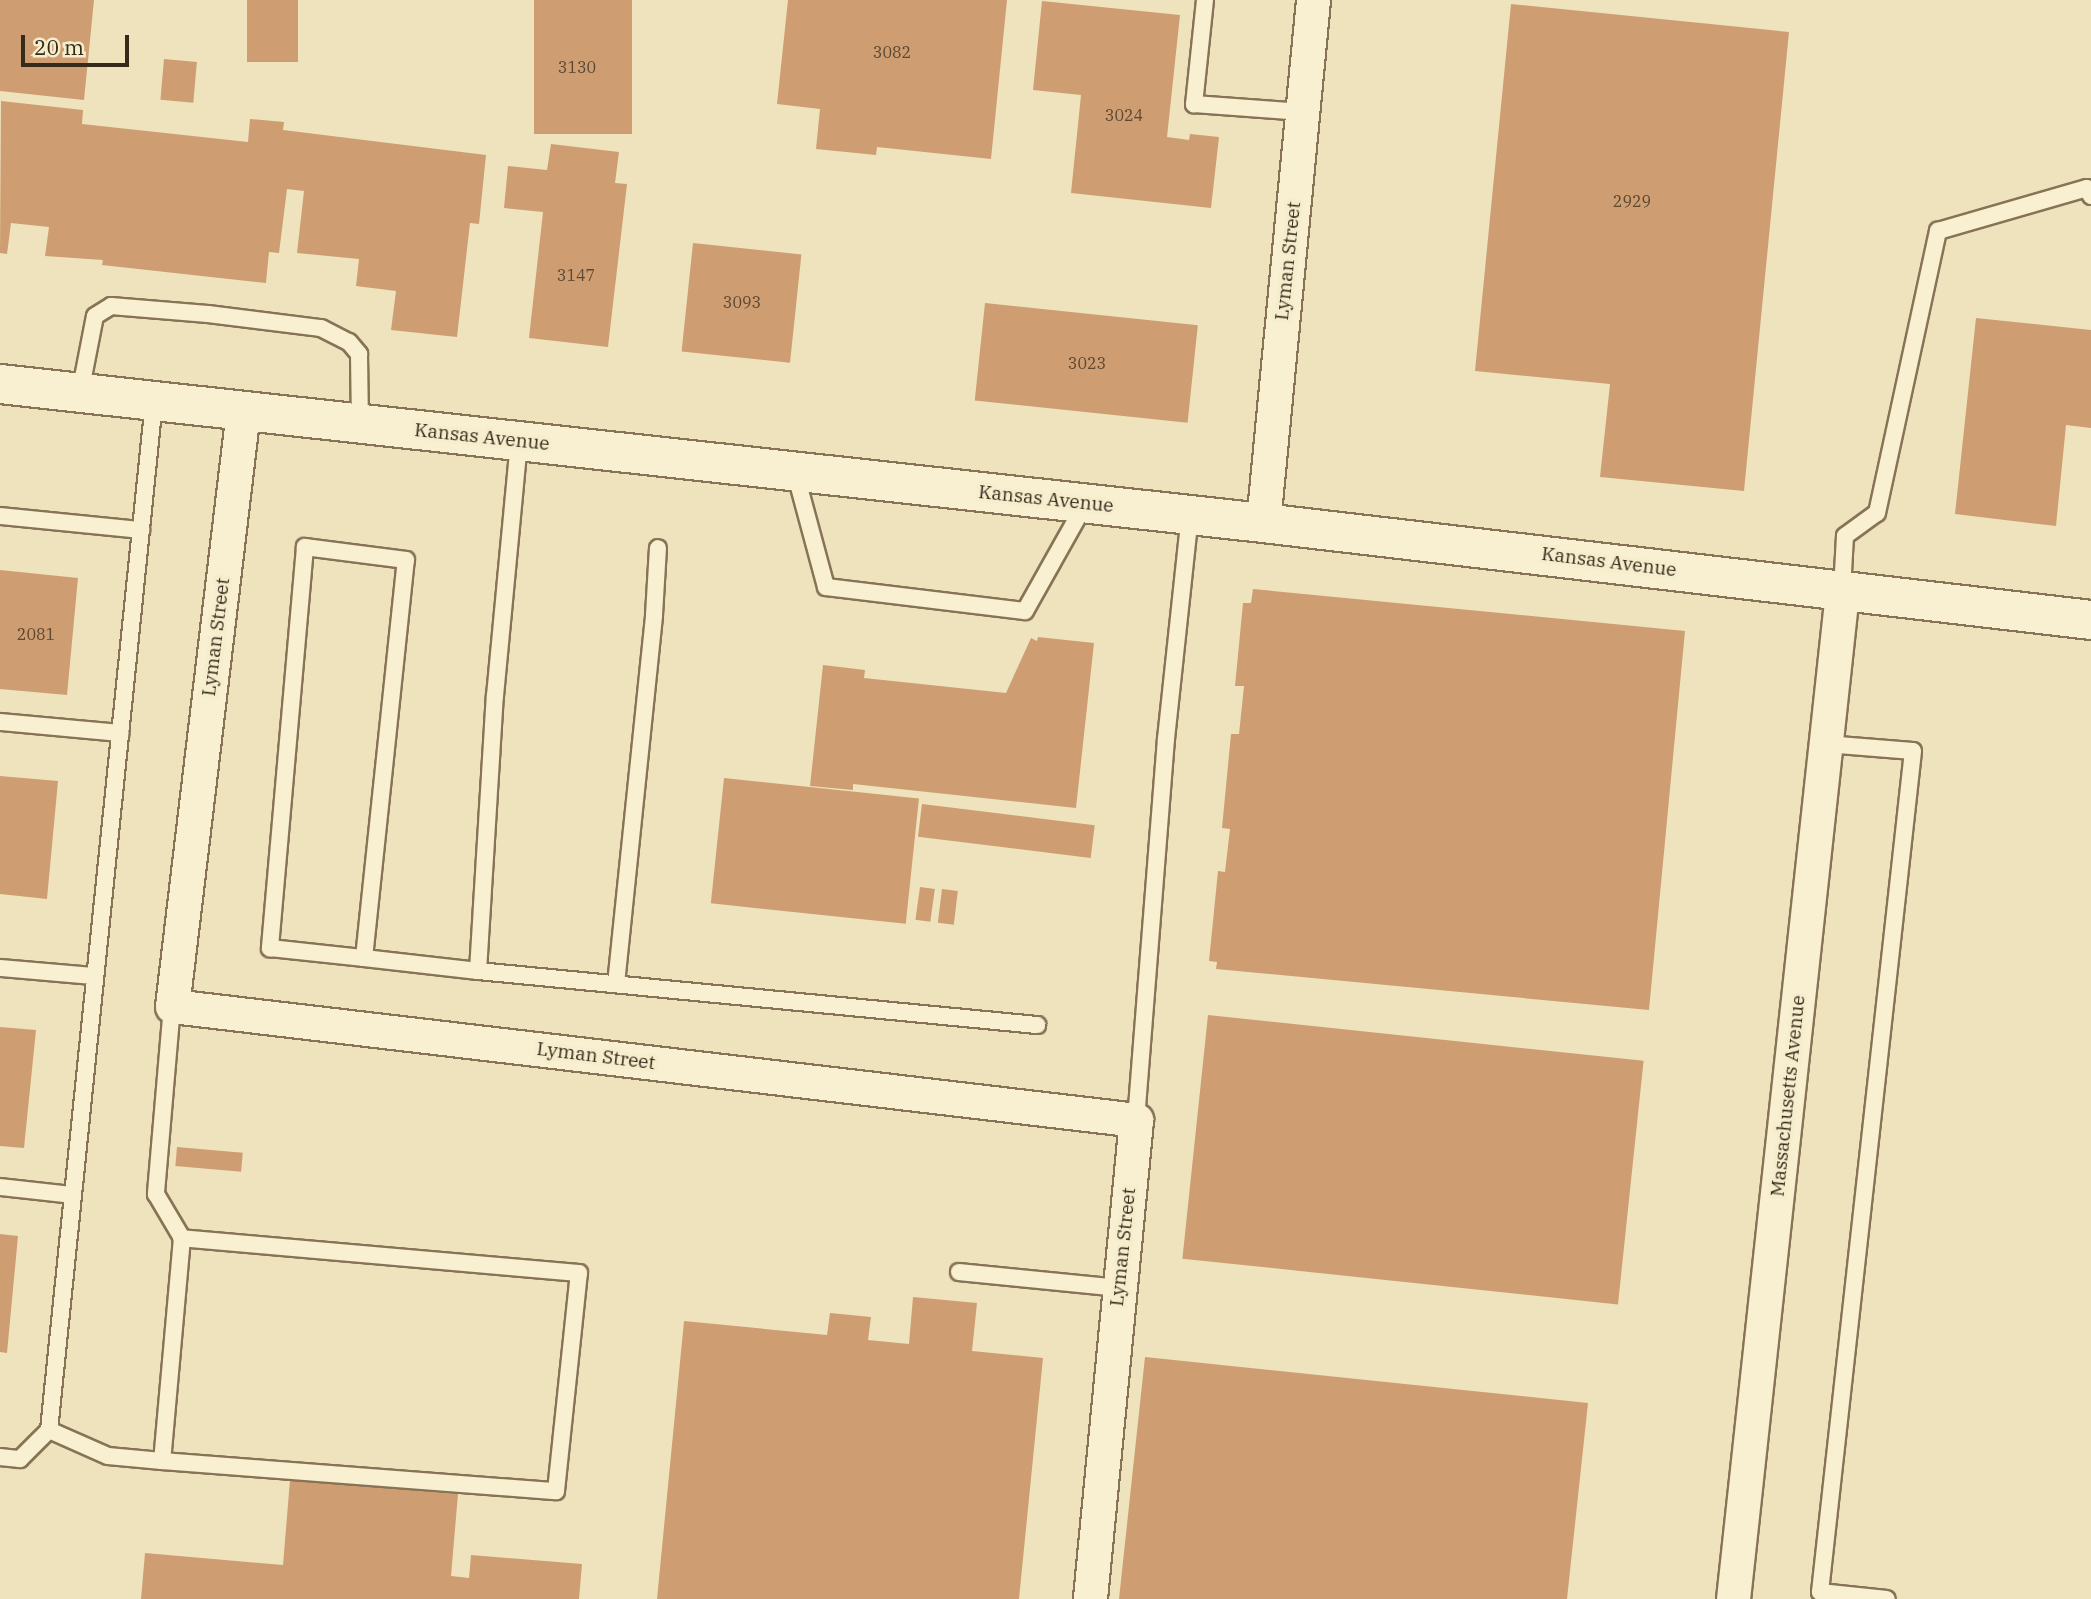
<!DOCTYPE html>
<html>
<head>
<meta charset="utf-8">
<style>
  body { margin:0 }
  #map { position:relative; width:2091px; height:1599px; overflow:hidden; background:#eee3bd; font-family:"IBM Plex Serif",serif }
  div>[style] { position:absolute }
  .building>* { inset:0; background:#ce9e72; transform-origin:0 0 }
  .roads { filter:drop-shadow(2px 0 #877356) drop-shadow(-2px 0 #877356) drop-shadow(0 2px #877356) drop-shadow(0 -2px #877356) }
  .lane>* { height:16px; margin:-8px; padding:0 8px; transform-origin:8px; border-radius:8px; background:#f9f0d1 }
  .street>* { height:33px; margin:-16.5px; padding:0 16.5px; transform-origin:16.5px; border-radius:16.5px; background:#f9f0d1 }
  .secondary>* { height:38px; margin:-19px; padding:0 19px; transform-origin:19px; border-radius:19px; background:#f9f0d1 }
  span { translate:-50% -50%; white-space:nowrap; text-align:center; line-height:1.15; -webkit-text-stroke:7px #f6edcd; paint-order:stroke }
  .number-label { font-size:16px; color:#5c4731 }
  .number-label span { -webkit-text-stroke-width:0 }
  .street-label { font-size:19px; color:#362a1b }
  .scale { position:absolute; left:21px; top:35px; width:108px; height:32px; box-sizing:border-box; border:4px solid #362a1b; border-top:0; padding-left:9px; font-size:21px; line-height:24px; white-space:nowrap; color:#362a1b; -webkit-text-stroke:5px #f6edcd; paint-order:stroke }
</style>
</head>
<body>
<div id="map">
  <div class="building">
    <div style="clip-path:polygon(0 0,94px 0,84px 100px,0 91px)"></div>
    <div style="left:247px;top:0;width:51px;height:62px"></div>
    <div style="left:534px;top:0;width:98px;height:134px"></div>
    <div style="clip-path:polygon(788px 0,1007px 0,991px 159px,877px 147px,876px 155px,816px 149px,820px 109px,777px 104px)"></div>
    <div style="clip-path:polygon(1042px 1px,1180px 15px,1167px 137px,1189px 140px,1190px 134px,1219px 137px,1211px 208px,1071px 193px,1081px 95px,1033px 90px)"></div>
    <div style="clip-path:polygon(1511px 4px,1789px 32px,1744px 491px,1600px 477px,1610px 384px,1475px 371px)"></div>
    <div style="left:164px;top:59px;width:33px;height:41px;rotate:5deg"></div>
    <div style="clip-path:polygon(1px 101px,83px 110px,82px 124px,248px 142px,250px 119px,284px 122px,283px 130px,486px 155px,479px 224px,470px 223px,457px 337px,391px 330px,396px 291px,356px 286px,359px 259px,297px 253px,304px 191px,287px 189px,279px 253px,269px 252px,266px 283px,102px 265px,103px 260px,45px 256px,49px 227px,11px 223px,7px 254px,0 253px)"></div>
    <div style="clip-path:polygon(551px 144px,619px 152px,615px 183px,627px 184px,608px 347px,529px 338px,543px 212px,504px 208px,508px 166px,547px 170px)"></div>
    <div style="left:693px;top:243px;width:109px;height:109px;rotate:6deg"></div>
    <div style="left:985px;top:303px;width:214px;height:98px;rotate:6deg"></div>
    <div style="clip-path:polygon(1976px 318px,2091px 330px,2091px 428px,2066px 425px,2056px 526px,1955px 514px)"></div>
    <div style="clip-path:polygon(0 570px,78px 578px,67px 695px,0 689px)"></div>
    <div style="clip-path:polygon(1253px 589px,1685px 631px,1649px 1010px,1216px 969px,1217px 962px,1209px 961px,1218px 871px,1225px 872px,1230px 829px,1222px 828px,1231px 734px,1239px 734px,1244px 686px,1235px 686px,1243px 603px,1251px 603px)"></div>
    <div style="clip-path:polygon(1038px 637px,1094px 643px,1076px 808px,853px 784px,853px 790px,810px 786px,823px 665px,865px 670px,864px 678px,1006px 693px,1031px 638px,1037px 641px)"></div>
    <div style="clip-path:polygon(0 776px,58px 781px,47px 899px,0 894px)"></div>
    <div style="left:724px;top:778px;width:196px;height:126px;rotate:6deg"></div>
    <div style="left:922px;top:804px;width:174px;height:33px;rotate:7deg"></div>
    <div style="left:920px;top:887px;width:15px;height:33px;rotate:8deg"></div>
    <div style="left:942px;top:889px;width:16px;height:34px;rotate:7deg"></div>
    <div style="left:1208px;top:1015px;width:438px;height:245px;rotate:6deg"></div>
    <div style="clip-path:polygon(0 1027px,36px 1030px,24px 1148px,0 1146px)"></div>
    <div style="left:177px;top:1147px;width:66px;height:19px;rotate:5deg"></div>
    <div style="clip-path:polygon(0 1234px,18px 1236px,7px 1353px,0 1352px)"></div>
    <div style="clip-path:polygon(913px 1297px,977px 1303px,972px 1351px,1043px 1358px,1019px 1599px,657px 1599px,684px 1321px,827px 1335px,830px 1313px,871px 1317px,868px 1340px,909px 1344px)"></div>
    <div style="clip-path:polygon(1145px 1357px,1588px 1403px,1567px 1599px,1119px 1599px)"></div>
    <div style="clip-path:polygon(290px 1480px,458px 1494px,451px 1576px,469px 1578px,471px 1555px,582px 1564px,579px 1599px,141px 1599px,145px 1553px,283px 1565px)"></div>
  </div>
  <div class="roads">
    <div class="lane">
      <div style="left:1205px;top:0;width:105px;rotate:96deg"></div>
      <div style="left:1194px;top:104px;width:109px;rotate:4.2deg"></div>
      <div style="left:80px;top:393px;width:78px;rotate:-79deg"></div>
      <div style="left:95px;top:316px;width:19px;rotate:-32deg"></div>
      <div style="left:111px;top:306px;width:97px;rotate:4.7deg"></div>
      <div style="left:208px;top:314px;width:114px;rotate:7.1deg"></div>
      <div style="left:321px;top:328px;width:31px;rotate:27deg"></div>
      <div style="left:349px;top:342px;width:16px;rotate:50deg"></div>
      <div style="left:359px;top:354px;width:70px;rotate:89.2deg"></div>
      <div style="left:795px;top:472px;width:119px;rotate:74.9deg"></div>
      <div style="left:826px;top:587px;width:200px;rotate:6.9deg"></div>
      <div style="left:1025px;top:611px;width:123px;rotate:-60.7deg"></div>
      <div style="left:0;top:516px;width:142px;rotate:5.7deg"></div>
      <div style="left:1842px;top:591px;width:55px;rotate:-86.9deg"></div>
      <div style="left:1845px;top:536px;width:39px;rotate:-36deg"></div>
      <div style="left:1877px;top:513px;width:289px;rotate:-77.8deg"></div>
      <div style="left:1938px;top:231px;width:155px;rotate:-16.1deg"></div>
      <div style="left:2087px;top:188px;width:9px;rotate:63deg"></div>
      <div style="left:0;top:722px;width:121px;rotate:5.2deg"></div>
      <div style="left:1826px;top:744px;width:87px;rotate:4.6deg"></div>
      <div style="left:1913px;top:751px;width:846px;rotate:96.31deg"></div>
      <div style="left:1820px;top:1592px;width:67px;rotate:6deg"></div>
      <div style="left:364px;top:958px;width:400px;rotate:-84deg"></div>
      <div style="left:406px;top:560px;width:102px;rotate:-172.7deg"></div>
      <div style="left:305px;top:547px;width:403px;rotate:95deg"></div>
      <div style="left:270px;top:948px;width:95px;rotate:6.1deg"></div>
      <div style="left:364px;top:958px;width:115px;rotate:6.5deg"></div>
      <div style="left:478px;top:971px;width:276px;rotate:-86.5deg"></div>
      <div style="left:495px;top:696px;width:256px;rotate:-84.6deg"></div>
      <div style="left:0;top:968px;width:94px;rotate:4.9deg"></div>
      <div style="left:478px;top:971px;width:562px;rotate:5.52deg"></div>
      <div style="left:616px;top:984px;width:371px;rotate:-84.1deg"></div>
      <div style="left:654px;top:615px;width:67px;rotate:-86.6deg"></div>
      <div style="left:172px;top:1006px;width:189px;rotate:94.9deg"></div>
      <div style="left:156px;top:1194px;width:51px;rotate:59.4deg"></div>
      <div style="left:1136px;top:1120px;width:382px;rotate:-85.5deg"></div>
      <div style="left:1166px;top:739px;width:225px;rotate:-83.9deg"></div>
      <div style="left:0;top:1187px;width:73px;rotate:6.3deg"></div>
      <div style="left:959px;top:1272px;width:161px;rotate:5.7deg"></div>
      <div style="left:49px;top:1430px;width:64px;rotate:23.8deg"></div>
      <div style="left:108px;top:1456px;width:54px;rotate:5.3deg"></div>
      <div style="left:162px;top:1461px;width:395px;rotate:4.4deg"></div>
      <div style="left:556px;top:1491px;width:219px;rotate:-84deg"></div>
      <div style="left:579px;top:1273px;width:399px;rotate:-175deg"></div>
      <div style="left:182px;top:1238px;width:224px;rotate:95.1deg"></div>
      <div style="left:0;top:1457px;width:20px;rotate:6deg"></div>
      <div style="left:20px;top:1459px;width:41px;rotate:-45deg"></div>
      <div style="left:49px;top:1430px;width:1034px;rotate:-84.17deg"></div>
    </div>
    <div class="street">
      <div style="left:243px;top:411px;width:599px;rotate:96.8deg"></div>
      <div style="left:172px;top:1006px;width:971px;rotate:6.74deg"></div>
      <div style="left:1136px;top:1120px;width:481px;rotate:95.5deg"></div>
      <div style="left:1263px;top:523px;width:525px;rotate:-84.54deg"></div>
      <div style="left:1733px;top:1599px;width:1012px;rotate:-83.82deg"></div>
    </div>
    <div class="secondary">
      <div style="left:0;top:384px;width:1271px;rotate:6.28deg"></div>
      <div style="left:1263px;top:523px;width:834px;rotate:6.68deg"></div>
    </div>
  </div>
  <div class="number-label">
    <span style="left:892px;top:52px">3082</span>
    <span style="left:577px;top:67px">3130</span>
    <span style="left:1124px;top:115px">3024</span>
    <span style="left:1632px;top:201px">2929</span>
    <span style="left:576px;top:275px">3147</span>
    <span style="left:742px;top:302px">3093</span>
    <span style="left:1087px;top:363px">3023</span>
    <span style="left:36px;top:634px">2081</span>
  </div>
  <div class="street-label">
    <span style="left:1288px;top:261px;rotate:-84deg">Lyman Street</span>
    <span style="left:482px;top:437px;rotate:6deg">Kansas Avenue</span>
    <span style="left:1046px;top:499px;rotate:6deg">Kansas Avenue</span>
    <span style="left:1609px;top:562px;rotate:7deg">Kansas Avenue</span>
    <span style="left:216px;top:637px;rotate:-83deg">Lyman Street</span>
    <span style="left:596px;top:1056px;rotate:7deg">Lyman Street</span>
    <span style="left:1788px;top:1096px;rotate:-84deg">Massachusetts Avenue</span>
    <span style="left:1123px;top:1247px;rotate:-84deg">Lyman Street</span>
  </div>
  <div class="scale">20 m</div>
</div>
</body>
</html>
